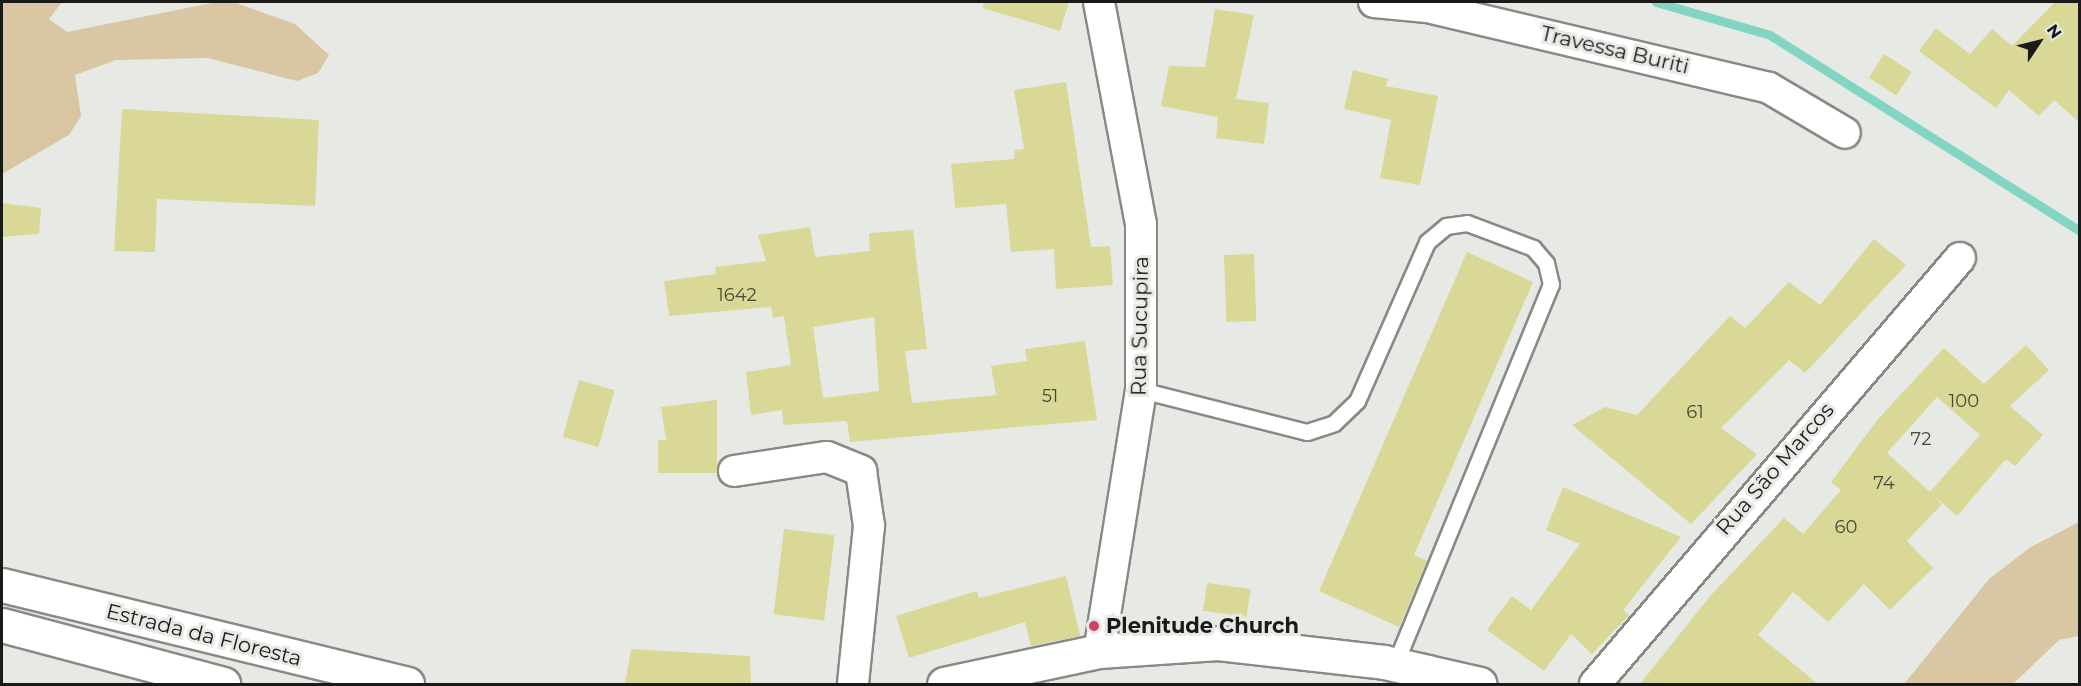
<!DOCTYPE html>
<html>
<head>
<meta charset="utf-8">
<style>
  body { margin:0 }
  #map { position:relative; width:2081px; height:686px; overflow:hidden; background:#e7e9e4; font-family:Montserrat,sans-serif }
  div>[style] { position:absolute }
  .green>* { inset:0; background:#d9c6a3 }
  .stream>* { height:9px; margin:-4.5px; padding:0 4.5px; transform-origin:4.5px; border-radius:4.5px; background:#82d5c3 }
  .building>* { inset:0; background:#d9d896; transform-origin:0 0 }
  .roads { filter:drop-shadow(2px 0 #878a85) drop-shadow(-2px 0 #878a85) drop-shadow(0 2px #878a85) drop-shadow(0 -2px #878a85) }
  .lane>* { height:15px; margin:-7.5px; padding:0 7.5px; transform-origin:7.5px; border-radius:7.5px; background:#fff }
  .street>* { height:30px; margin:-15px; padding:0 15px; transform-origin:15px; border-radius:15px; background:#fff }
  .secondary>* { height:33px; margin:-16.5px; padding:0 16.5px; transform-origin:16.5px; border-radius:16.5px; background:#fff }
  .dots>* { width:16px; height:16px; translate:-50% -50%; box-sizing:border-box; border:3px solid #e7e9e4; border-radius:50% }
  span { translate:-50% -50%; white-space:nowrap; text-align:center; line-height:1.15; -webkit-text-stroke:6px #e7e9e4; paint-order:stroke }
  .number-label { font-size:18px; color:#4a4a38 }
  .number-label span { -webkit-text-stroke-width:0 }
  .street-label { font-size:21px; color:#1a1b19 }
  .poi-label { font-size:21px; color:#1a1b19; font-weight:700 }
  .left { translate:0 -50%; text-align:left }
  .frame { position:absolute; inset:0; border:3px solid #1a1b19; pointer-events:none }
  .north { position:absolute; left:2009px; top:12px; width:60px; height:60px; -webkit-text-stroke:4px #e7e9e4; paint-order:stroke; rotate:55deg; font-size:16px; font-weight:700; line-height:24px; text-align:center; color:#1a1b19 }
  .north::after { content:''; display:block; margin:auto; width:21px; height:27px; background:#1a1b19; clip-path:polygon(50% 0,100% 100%,50% 72%,0 100%) }
</style>
</head>
<body>
<div id="map">
  <div class="green">
    <div style="clip-path:polygon(2px 2px,62px 2px,49px 19px,67px 32px,212px 3px,236px 3px,295px 24px,329px 55px,318px 73px,297px 81px,208px 58px,116px 60px,75px 75px,81px 116px,69px 135px,2px 174px)"></div>
    <div style="clip-path:polygon(2079px 522px,2079px 636px,2059px 640px,2013px 684px,1904px 684px,1990px 578px,2031px 547px)"></div>
  </div>
  <div class="stream">
    <div style="left:1656px;top:2px;width:119px;rotate:16.1deg"></div>
    <div style="left:1770px;top:35px;width:367px;rotate:32.3deg"></div>
  </div>
  <div class="building">
    <div style="clip-path:polygon(984px 2px,1069px 2px,1060px 31px,983px 8px)"></div>
    <div style="clip-path:polygon(2055px 2px,2079px 2px,2079px 122px,2054px 100px,2039px 116px,2009px 90px,1996px 108px,1919px 51px,1936px 28px,1970px 54px,1992px 29px,2012px 46px)"></div>
    <div style="clip-path:polygon(1215px 9px,1254px 15px,1236px 99px,1269px 103px,1264px 144px,1216px 138px,1218px 117px,1161px 106px,1169px 66px,1205px 67px)"></div>
    <div style="left:1884px;top:54px;width:33px;height:28px;rotate:33deg"></div>
    <div style="clip-path:polygon(1353px 70px,1388px 79px,1386px 86px,1438px 96px,1420px 185px,1380px 178px,1391px 120px,1344px 109px)"></div>
    <div style="clip-path:polygon(1066px 82px,1091px 247px,1110px 246px,1113px 285px,1056px 289px,1054px 249px,1011px 252px,1006px 204px,955px 208px,951px 164px,1014px 159px,1015px 150px,1024px 149px,1014px 90px)"></div>
    <div style="clip-path:polygon(122px 109px,319px 120px,315px 206px,157px 199px,155px 252px,114px 251px)"></div>
    <div style="clip-path:polygon(2px 203px,41px 208px,39px 234px,2px 237px)"></div>
    <div style="clip-path:polygon(evenodd,810px 227px,815px 257px,870px 251px,869px 233px,913px 230px,927px 349px,905px 351px,912px 403px,996px 395px,991px 366px,1027px 361px,1025px 349px,1085px 341px,1097px 420px,850px 442px,847px 421px,783px 425px,782px 410px,751px 415px,746px 372px,791px 365px,784px 316px,773px 318px,771px 307px,669px 316px,664px 281px,716px 274px,715px 267px,766px 261px,758px 235px,810px 227px,874px 317px,879px 391px,823px 398px,813px 327px,874px 317px)"></div>
    <div style="clip-path:polygon(1874px 239px,1906px 265px,1805px 373px,1789px 360px,1721px 428px,1757px 454px,1691px 524px,1572px 425px,1605px 407px,1637px 415px,1730px 316px,1745px 328px,1789px 282px,1820px 305px)"></div>
    <div style="clip-path:polygon(1467px 252px,1533px 282px,1414px 555px,1427px 561px,1399px 627px,1319px 591px)"></div>
    <div style="left:1254px;top:254px;width:67px;height:30px;rotate:88deg"></div>
    <div style="clip-path:polygon(evenodd,2026px 345px,2049px 370px,2010px 406px,2043px 435px,2015px 466px,2006px 459px,1957px 516px,1930px 492px,1942px 504px,1907px 541px,1933px 568px,1890px 610px,1864px 584px,1828px 622px,1793px 592px,1758px 635px,1818px 684px,1640px 684px,1711px 595px,1784px 518px,1803px 534px,1841px 490px,1831px 482px,1878px 419px,1944px 348px,1984px 384px,2026px 345px,1937px 397px,1980px 435px,1930px 492px,1887px 453px,1937px 397px)"></div>
    <div style="left:579px;top:380px;width:37px;height:59px;rotate:16deg"></div>
    <div style="clip-path:polygon(717px 400px,717px 473px,658px 473px,658px 440px,666px 440px,661px 407px)"></div>
    <div style="clip-path:polygon(1563px 487px,1681px 537px,1623px 610px,1629px 615px,1592px 654px,1571px 634px,1544px 671px,1487px 630px,1512px 596px,1531px 610px,1580px 544px,1546px 530px)"></div>
    <div style="left:784px;top:529px;width:51px;height:86px;rotate:7deg"></div>
    <div style="clip-path:polygon(1066px 576px,1080px 636px,1031px 646px,1025px 622px,909px 658px,896px 616px,977px 591px,979px 598px)"></div>
    <div style="left:1207px;top:583px;width:44px;height:28px;rotate:8deg"></div>
    <div style="clip-path:polygon(631px 649px,750px 656px,751px 684px,625px 684px)"></div>
  </div>
  <div class="roads">
    <div class="lane">
      <div style="left:1141px;top:390px;width:171px;rotate:14.2deg"></div>
      <div style="left:1307px;top:432px;width:28px;rotate:-18deg"></div>
      <div style="left:1334px;top:423px;width:32px;rotate:-44deg"></div>
      <div style="left:1357px;top:401px;width:174px;rotate:-66.2deg"></div>
      <div style="left:1427px;top:242px;width:25px;rotate:-40deg"></div>
      <div style="left:1446px;top:226px;width:21px;rotate:-8deg"></div>
      <div style="left:1467px;top:223px;width:71px;rotate:20.7deg"></div>
      <div style="left:1533px;top:248px;width:20px;rotate:49deg"></div>
      <div style="left:1546px;top:263px;width:22px;rotate:77deg"></div>
      <div style="left:1551px;top:284px;width:411px;rotate:112.3deg"></div>
    </div>
    <div class="street">
      <div style="left:1099px;top:2px;width:226px;rotate:79.3deg"></div>
      <div style="left:1141px;top:224px;width:166px;rotate:90deg"></div>
      <div style="left:1141px;top:390px;width:264px;rotate:99.1deg"></div>
      <div style="left:1374px;top:2px;width:53px;rotate:5.4deg"></div>
      <div style="left:1427px;top:7px;width:351px;rotate:13.3deg"></div>
      <div style="left:1769px;top:88px;width:88px;rotate:30.6deg"></div>
      <div style="left:734px;top:471px;width:94px;rotate:-8.6deg"></div>
      <div style="left:827px;top:457px;width:37px;rotate:22deg"></div>
      <div style="left:861px;top:471px;width:56px;rotate:81.7deg"></div>
      <div style="left:869px;top:526px;width:159px;rotate:95.8deg"></div>
      <div style="left:1595px;top:684px;width:561px;rotate:-49.41deg"></div>
    </div>
    <div class="secondary">
      <div style="left:2px;top:585px;width:417px;rotate:13.7deg"></div>
      <div style="left:2px;top:625px;width:229px;rotate:14.9deg"></div>
      <div style="left:944px;top:684px;width:158px;rotate:-12deg"></div>
      <div style="left:1099px;top:651px;width:119px;rotate:-3.8deg"></div>
      <div style="left:1218px;top:643px;width:167px;rotate:6.5deg"></div>
      <div style="left:1384px;top:662px;width:98px;rotate:12.9deg"></div>
    </div>
  </div>
  <div class="dots">
    <div style="left:1094px;top:626px;background:#d24260"></div>
  </div>
  <div class="number-label">
    <span style="left:737px;top:295px">1642</span>
    <span style="left:1050px;top:396px">51</span>
    <span style="left:1964px;top:401px">100</span>
    <span style="left:1695px;top:412px">61</span>
    <span style="left:1921px;top:439px">72</span>
    <span style="left:1884px;top:483px">74</span>
    <span style="left:1846px;top:527px">60</span>
  </div>
  <div class="street-label">
    <span style="left:1615px;top:50px;rotate:13deg">Travessa Buriti</span>
    <span style="left:1140px;top:326px;rotate:-89deg">Rua Sucupira</span>
    <span style="left:1775px;top:469px;rotate:-49deg">Rua São Marcos</span>
    <span style="left:204px;top:635px;rotate:14deg">Estrada da Floresta</span>
  </div>
  <div class="poi-label">
    <span class="left" style="left:1106px;top:626px">Plenitude Church</span>
  </div>
  <div class="frame"></div>
  <div class="north">N</div>
</div>
</body>
</html>
